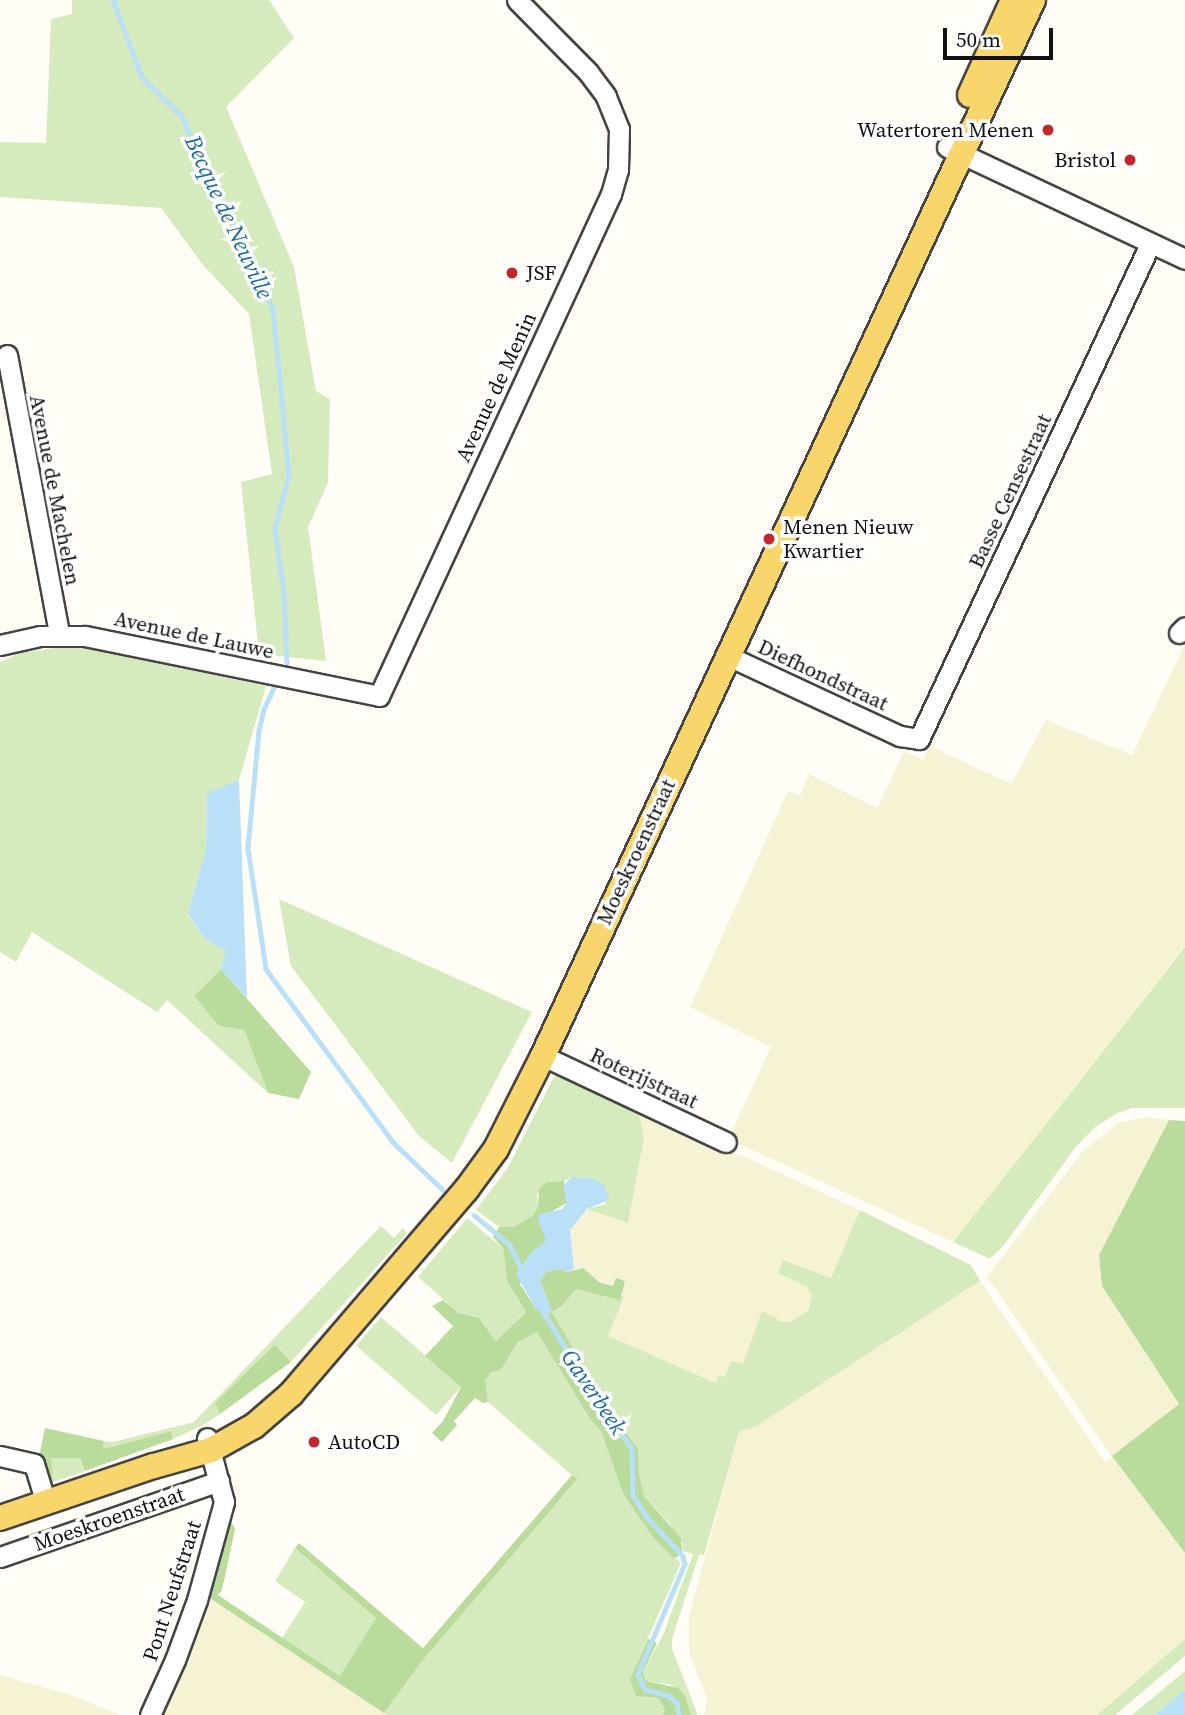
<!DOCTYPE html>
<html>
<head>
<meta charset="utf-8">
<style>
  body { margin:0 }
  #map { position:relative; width:1185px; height:1715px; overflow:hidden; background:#fffdf5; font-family:"Source Serif 4",serif }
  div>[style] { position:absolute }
  .farmland>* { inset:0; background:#f6f3d4 }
  .green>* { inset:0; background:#d5ebbd; transform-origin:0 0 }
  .forest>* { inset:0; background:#b9dc9c }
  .water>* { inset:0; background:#b9e0f7 }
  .stream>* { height:4.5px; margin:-2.25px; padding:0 2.25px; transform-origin:2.25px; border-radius:2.25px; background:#b9e0f7 }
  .roads { filter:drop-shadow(2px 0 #444) drop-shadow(-2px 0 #444) drop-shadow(0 2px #444) drop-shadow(0 -2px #444) }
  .minor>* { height:19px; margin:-9.5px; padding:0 9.5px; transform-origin:9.5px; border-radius:9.5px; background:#fff }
  .major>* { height:24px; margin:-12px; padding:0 12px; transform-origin:12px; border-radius:12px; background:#f9d66b }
  .dots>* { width:19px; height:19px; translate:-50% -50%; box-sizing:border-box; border:4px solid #fff; border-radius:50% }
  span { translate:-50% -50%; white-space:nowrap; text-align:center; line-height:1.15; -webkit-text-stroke:7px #fff; paint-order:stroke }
  .poi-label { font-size:21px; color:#111 }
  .right { translate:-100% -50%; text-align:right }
  .left { translate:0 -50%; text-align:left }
  .street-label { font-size:21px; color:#111 }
  .water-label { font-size:23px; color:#1768a6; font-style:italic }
  .scale { position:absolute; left:943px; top:28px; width:110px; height:32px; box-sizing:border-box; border:4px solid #111; border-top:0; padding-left:9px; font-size:21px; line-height:24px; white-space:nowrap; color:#111; -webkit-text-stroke:5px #fff; paint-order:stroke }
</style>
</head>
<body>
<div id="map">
  <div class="farmland">
    <div style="clip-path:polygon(1185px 644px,1185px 946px,953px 1242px,728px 1139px,771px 1047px,690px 1007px,788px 791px,800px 795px,809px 774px,877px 808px,904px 751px,923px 760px,930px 746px,1011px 784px,1046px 720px,1132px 755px)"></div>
    <div style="clip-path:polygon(632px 1105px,860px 1210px,831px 1279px,784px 1260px,778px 1273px,807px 1287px,812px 1296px,808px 1311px,791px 1322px,772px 1318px,743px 1364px,716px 1383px,607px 1336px,624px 1298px,621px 1295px,625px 1282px,616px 1279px,614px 1286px,594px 1280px,583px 1268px,574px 1269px,570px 1230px,587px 1209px,628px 1222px,644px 1138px)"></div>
    <div style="clip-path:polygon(1147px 1117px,1169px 1120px,1099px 1255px,1102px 1286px,1179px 1404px,1112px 1456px,1185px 1553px,1185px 1639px,1097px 1715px,704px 1715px,707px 1699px,689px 1652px,689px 1616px,739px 1432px,755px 1427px,980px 1281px,1105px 1462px,1112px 1457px,987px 1277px,1083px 1151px,1120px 1122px)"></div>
    <div style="clip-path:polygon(208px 1597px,384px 1713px,388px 1715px,159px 1715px)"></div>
    <div style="clip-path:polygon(0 1675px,74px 1696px,119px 1715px,0 1715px)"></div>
  </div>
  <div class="green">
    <div style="clip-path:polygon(72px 0,269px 0,294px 38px,226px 107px,294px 267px,316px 391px,330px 399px,328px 483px,308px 527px,326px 661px,259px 654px,241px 482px,272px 474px,249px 314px,203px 265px,161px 208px,0 197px,0 142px,46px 143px,51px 19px,72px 14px)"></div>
    <div style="clip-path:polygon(75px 645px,266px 686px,239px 780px,207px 794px,206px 849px,188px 913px,204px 938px,227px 951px,221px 969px,194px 996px,219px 1026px,244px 1030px,268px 1093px,167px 1000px,157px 1012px,32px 932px,16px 962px,0 952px,0 662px,20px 653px)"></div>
    <div style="clip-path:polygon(279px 899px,532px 1012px,452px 1163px,419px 1136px,291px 966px)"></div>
    <div style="clip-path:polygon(1185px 947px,1185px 1108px,1133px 1108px,1117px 1113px,1094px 1128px,1075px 1148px,1004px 1245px,990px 1259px,953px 1242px)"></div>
    <div style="clip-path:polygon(559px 1074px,632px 1105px,639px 1115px,644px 1138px,628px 1223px,587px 1209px,606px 1204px,593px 1178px,571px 1177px,564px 1181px,547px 1182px,537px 1195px,538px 1207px,532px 1216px,514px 1227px,499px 1227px,476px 1210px,507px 1169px,554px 1077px)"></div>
    <div style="clip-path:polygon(860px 1210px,971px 1265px,980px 1281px,755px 1427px,739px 1432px,704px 1555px,699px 1555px,672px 1639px,672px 1649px,696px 1710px,697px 1715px,691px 1715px,672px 1685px,646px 1681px,643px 1672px,663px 1635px,693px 1554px,682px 1551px,683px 1544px,668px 1522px,644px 1496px,639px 1474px,638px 1449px,607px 1406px,552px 1312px,562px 1306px,576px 1289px,620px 1299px,621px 1295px,624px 1297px,608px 1336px,716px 1383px,719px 1375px,725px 1377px,731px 1361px,743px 1364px,762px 1311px,781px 1321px,790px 1322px,808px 1311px,812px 1296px,807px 1287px,778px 1273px,783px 1260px,831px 1278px)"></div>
    <div style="clip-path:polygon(467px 1218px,503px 1248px,507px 1281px,526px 1312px,496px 1341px,480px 1319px,459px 1313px,418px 1277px)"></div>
    <div style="clip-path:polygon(381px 1226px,394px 1238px,403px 1228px,407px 1233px,291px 1362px,275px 1344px,215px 1403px,220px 1414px,205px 1424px,173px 1439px,171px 1431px,103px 1449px,104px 1441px,113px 1442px,194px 1422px)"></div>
    <div style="left:381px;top:1317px;width:106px;height:38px;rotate:41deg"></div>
    <div style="clip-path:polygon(537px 1332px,590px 1419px,601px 1431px,623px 1494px,652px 1536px,681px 1563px,630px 1679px,643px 1697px,658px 1698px,665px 1709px,663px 1715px,388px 1715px,384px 1713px,422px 1661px,576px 1479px,488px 1402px,484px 1380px,508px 1358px,518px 1342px)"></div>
    <div style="clip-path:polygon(50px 1458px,80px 1458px,85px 1471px,53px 1482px)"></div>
    <div style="clip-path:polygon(295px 1548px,377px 1618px,340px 1676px,282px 1638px,305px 1602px,275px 1581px)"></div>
    <div style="clip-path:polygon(1185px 1639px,1185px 1656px,1115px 1715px,1097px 1715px)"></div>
    <div style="clip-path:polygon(1185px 1671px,1185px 1690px,1155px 1715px,1132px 1715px)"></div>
  </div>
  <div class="forest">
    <div style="clip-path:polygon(221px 969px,311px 1072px,299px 1099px,268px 1093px,244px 1030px,219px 1026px,194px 996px)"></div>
    <div style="clip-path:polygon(1169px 1120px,1185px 1121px,1185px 1553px,1112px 1456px,1179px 1404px,1102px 1286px,1099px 1255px)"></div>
    <div style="clip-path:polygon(564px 1181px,567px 1203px,547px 1214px,540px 1225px,547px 1240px,520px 1284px,536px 1309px,546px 1296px,540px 1280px,547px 1271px,561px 1269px,566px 1272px,583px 1268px,599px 1282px,613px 1286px,616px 1278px,625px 1281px,620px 1300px,576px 1289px,562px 1306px,552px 1312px,607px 1406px,638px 1449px,639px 1474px,644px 1496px,681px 1538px,682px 1551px,677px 1557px,673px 1558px,652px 1536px,623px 1494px,601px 1431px,590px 1419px,537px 1332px,518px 1342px,501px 1369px,491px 1373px,485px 1380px,488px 1402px,483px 1403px,475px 1398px,454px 1421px,457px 1425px,442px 1442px,432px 1433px,443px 1421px,461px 1387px,425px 1356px,453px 1326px,432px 1306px,443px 1300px,459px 1313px,479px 1318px,496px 1341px,526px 1312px,507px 1281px,503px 1248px,493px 1237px,499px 1227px,514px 1227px,532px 1216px,538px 1207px,539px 1189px,547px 1182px)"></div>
    <div style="clip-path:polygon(275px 1344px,291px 1362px,220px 1414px,215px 1403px)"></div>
    <div style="clip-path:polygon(45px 1428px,104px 1441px,103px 1449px,171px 1431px,173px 1439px,85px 1471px,80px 1458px,51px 1458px,53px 1482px,45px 1485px,38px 1462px)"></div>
    <div style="clip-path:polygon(572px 1475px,577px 1479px,422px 1661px,384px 1713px,208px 1597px,226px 1520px,232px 1523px,235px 1529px,222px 1590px,218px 1595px,340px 1676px,376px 1618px,295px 1548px,299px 1543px,423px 1648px)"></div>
    <div style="clip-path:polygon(648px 1639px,657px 1643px,643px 1672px,646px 1681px,678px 1688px,685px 1696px,691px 1715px,663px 1715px,665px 1709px,658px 1698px,636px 1696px,630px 1679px)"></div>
  </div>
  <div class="water">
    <div style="clip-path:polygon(239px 780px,247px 998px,221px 969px,226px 951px,204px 938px,188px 913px,206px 849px,207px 793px)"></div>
    <div style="clip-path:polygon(571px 1177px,593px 1178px,605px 1186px,609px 1200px,587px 1209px,570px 1230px,574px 1269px,566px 1272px,561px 1269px,547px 1271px,540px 1280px,552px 1312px,546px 1315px,536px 1309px,516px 1274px,531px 1253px,546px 1240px,538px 1219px,540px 1214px,562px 1209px,567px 1203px,563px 1186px)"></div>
    <div style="clip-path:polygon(1185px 1690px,1185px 1715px,1155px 1715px,1175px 1698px)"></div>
  </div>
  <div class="stream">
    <div style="left:113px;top:0;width:82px;rotate:69.4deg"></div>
    <div style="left:142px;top:77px;width:56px;rotate:44.3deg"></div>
    <div style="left:182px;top:116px;width:112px;rotate:66.4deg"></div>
    <div style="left:227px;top:219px;width:50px;rotate:58.8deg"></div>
    <div style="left:253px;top:262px;width:51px;rotate:66.9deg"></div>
    <div style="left:273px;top:309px;width:167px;rotate:84.5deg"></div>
    <div style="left:289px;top:475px;width:55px;rotate:104.8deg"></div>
    <div style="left:275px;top:528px;width:66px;rotate:82.1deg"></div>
    <div style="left:284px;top:593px;width:70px;rotate:87.5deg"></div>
    <div style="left:274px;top:688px;width:23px;rotate:115deg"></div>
    <div style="left:264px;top:709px;width:23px;rotate:103deg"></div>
    <div style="left:259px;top:731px;width:118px;rotate:95.4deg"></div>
    <div style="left:248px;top:848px;width:122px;rotate:81.5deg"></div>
    <div style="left:266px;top:969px;width:215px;rotate:53.7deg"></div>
    <div style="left:393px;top:1142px;width:69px;rotate:43.8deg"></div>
    <div style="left:474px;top:1215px;width:47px;rotate:39.8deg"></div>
    <div style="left:510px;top:1245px;width:29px;rotate:65deg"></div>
    <div style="left:542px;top:1310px;width:123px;rotate:58.2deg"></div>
    <div style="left:607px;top:1415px;width:41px;rotate:52.9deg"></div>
    <div style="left:632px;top:1448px;width:47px;rotate:88.8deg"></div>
    <div style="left:633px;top:1495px;width:26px;rotate:58deg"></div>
    <div style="left:647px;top:1517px;width:53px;rotate:47.3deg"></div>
    <div style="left:683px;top:1556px;width:8px;rotate:76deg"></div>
    <div style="left:685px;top:1564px;width:120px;rotate:113.1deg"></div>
    <div style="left:638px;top:1674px;width:17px;rotate:65deg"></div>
    <div style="left:645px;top:1689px;width:25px;rotate:16deg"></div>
    <div style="left:669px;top:1696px;width:11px;rotate:41deg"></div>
    <div style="left:677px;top:1703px;width:12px;rotate:81deg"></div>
  </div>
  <div class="roads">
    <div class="minor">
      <div style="left:947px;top:147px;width:263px;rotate:25.2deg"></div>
      <div style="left:7px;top:355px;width:284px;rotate:79.4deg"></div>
      <div style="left:1179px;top:633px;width:8px;rotate:-45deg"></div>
      <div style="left:0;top:645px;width:41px;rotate:-12.7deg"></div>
      <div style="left:40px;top:636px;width:45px"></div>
      <div style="left:85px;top:636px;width:300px;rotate:11.5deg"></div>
      <div style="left:379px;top:696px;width:553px;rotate:-65.2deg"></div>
      <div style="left:611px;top:194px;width:25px;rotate:-74deg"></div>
      <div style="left:618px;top:170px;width:41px;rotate:-88.6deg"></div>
      <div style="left:619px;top:129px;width:35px;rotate:-112deg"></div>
      <div style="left:606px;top:96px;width:30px;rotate:-127deg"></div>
      <div style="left:588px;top:72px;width:101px;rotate:-134.6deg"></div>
      <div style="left:726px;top:655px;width:192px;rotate:25deg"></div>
      <div style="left:900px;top:736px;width:19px;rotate:9deg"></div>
      <div style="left:919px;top:739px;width:546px;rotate:-64.98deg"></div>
      <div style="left:543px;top:1056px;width:202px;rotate:25.2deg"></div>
      <div style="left:0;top:1456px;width:35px;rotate:13deg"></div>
      <div style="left:34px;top:1464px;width:41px;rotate:72.9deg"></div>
      <div style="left:0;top:1557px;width:232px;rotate:-19.1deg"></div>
      <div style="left:150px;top:1715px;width:60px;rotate:-65.6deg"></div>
      <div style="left:175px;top:1660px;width:64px;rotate:-69.9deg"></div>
      <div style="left:197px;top:1600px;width:102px;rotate:-74.6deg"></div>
      <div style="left:224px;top:1502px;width:66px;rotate:-104.9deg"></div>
    </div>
    <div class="major">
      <div style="left:970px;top:95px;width:104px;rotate:-65.6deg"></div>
      <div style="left:0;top:1518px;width:163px;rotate:-18.7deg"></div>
      <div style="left:154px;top:1466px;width:59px;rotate:-15.7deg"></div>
      <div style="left:211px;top:1450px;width:49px;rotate:-29.2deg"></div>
      <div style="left:254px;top:1426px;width:49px;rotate:-40.9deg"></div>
      <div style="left:291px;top:1394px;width:269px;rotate:-49.4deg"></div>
      <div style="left:466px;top:1190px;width:51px;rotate:-53.8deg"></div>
      <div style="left:496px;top:1149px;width:104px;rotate:-63.2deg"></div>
      <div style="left:543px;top:1056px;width:1164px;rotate:-65.11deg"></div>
    </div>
  </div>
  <div class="dots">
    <div style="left:1048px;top:130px;background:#c4262e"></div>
    <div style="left:1130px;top:160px;background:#c4262e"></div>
    <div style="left:512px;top:273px;background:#c4262e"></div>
    <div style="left:769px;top:539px;background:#c4262e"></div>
    <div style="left:314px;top:1442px;background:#c4262e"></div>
  </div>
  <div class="poi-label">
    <span class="right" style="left:1034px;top:130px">Watertoren Menen</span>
    <span class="right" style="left:1116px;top:160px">Bristol</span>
    <span class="left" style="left:526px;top:273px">JSF</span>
    <span class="left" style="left:783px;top:539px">Menen Nieuw<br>Kwartier</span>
    <span class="left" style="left:328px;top:1442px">AutoCD</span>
  </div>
  <div class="street-label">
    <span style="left:496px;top:387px;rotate:-65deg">Avenue de Menin</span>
    <span style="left:55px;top:490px;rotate:79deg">Avenue de Machelen</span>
    <span style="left:1010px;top:491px;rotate:-65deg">Basse Censestraat</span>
    <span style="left:194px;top:635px;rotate:12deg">Avenue de Lauwe</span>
    <span style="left:823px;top:675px;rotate:25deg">Diefhondstraat</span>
    <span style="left:636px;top:852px;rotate:-65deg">Moeskroenstraat</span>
    <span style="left:644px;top:1078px;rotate:25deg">Roterijstraat</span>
    <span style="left:109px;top:1519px;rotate:-19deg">Moeskroenstraat</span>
    <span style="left:172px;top:1591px;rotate:-72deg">Pont Neufstraat</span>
  </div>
  <div class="water-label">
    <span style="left:229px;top:217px;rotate:65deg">Becque de Neuville</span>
    <span style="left:594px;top:1392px;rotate:56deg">Gaverbeek</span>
  </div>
  <div class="scale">50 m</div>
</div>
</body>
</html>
